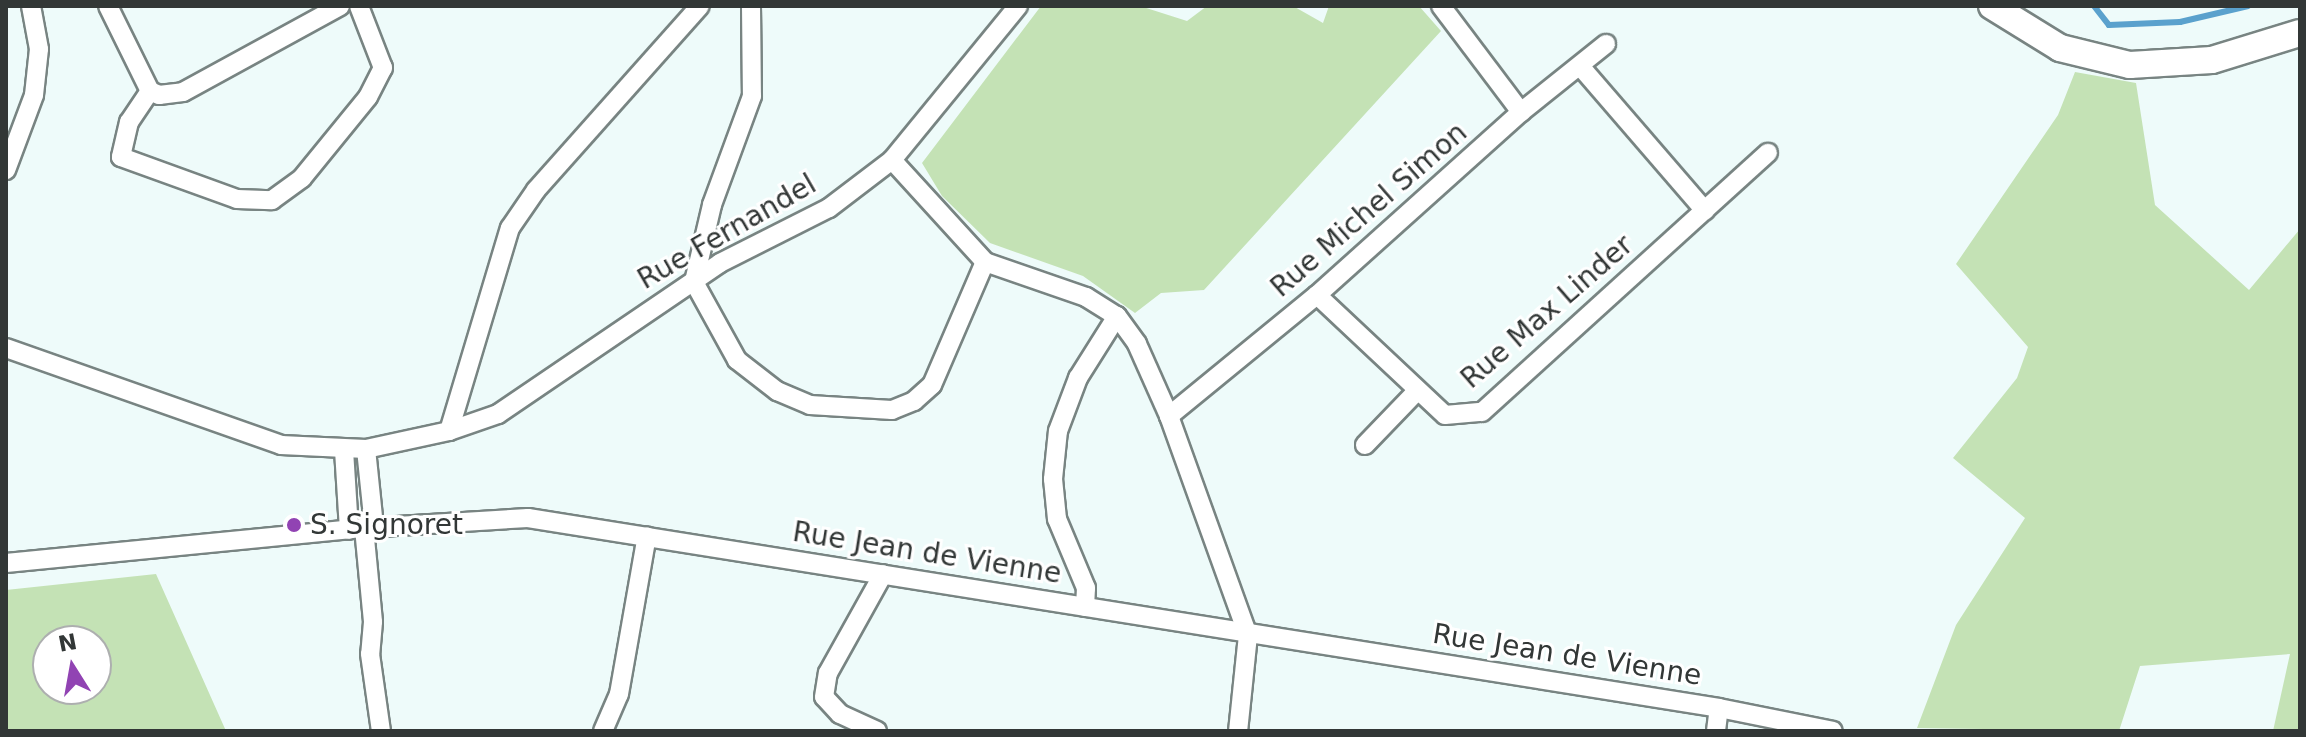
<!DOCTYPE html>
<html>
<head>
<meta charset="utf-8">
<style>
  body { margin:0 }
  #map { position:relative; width:2306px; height:737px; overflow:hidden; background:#eefbfa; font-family:"DejaVu Sans",sans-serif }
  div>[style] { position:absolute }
  .green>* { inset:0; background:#c4e2b5 }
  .stream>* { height:6px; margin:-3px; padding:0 3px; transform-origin:3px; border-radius:3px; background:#5aa1cd }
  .roads { filter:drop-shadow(2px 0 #788482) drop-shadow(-2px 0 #788482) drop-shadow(0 2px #788482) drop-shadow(0 -2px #788482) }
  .street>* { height:18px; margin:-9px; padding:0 9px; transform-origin:9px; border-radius:9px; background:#fff }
  .secondary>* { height:26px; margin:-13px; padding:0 13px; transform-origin:13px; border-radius:13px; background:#fff }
  .dots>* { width:22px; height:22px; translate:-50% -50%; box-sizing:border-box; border:4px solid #fff; border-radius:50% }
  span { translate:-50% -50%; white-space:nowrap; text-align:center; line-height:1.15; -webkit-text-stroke:6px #fff; paint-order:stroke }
  .street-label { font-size:28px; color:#323736 }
  .poi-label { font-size:28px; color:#323736 }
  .left { translate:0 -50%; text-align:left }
  .frame { position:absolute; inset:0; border:8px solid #323736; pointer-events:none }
  .north { position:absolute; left:32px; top:625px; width:80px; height:80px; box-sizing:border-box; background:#fff; border:2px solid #adafaf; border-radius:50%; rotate:349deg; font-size:22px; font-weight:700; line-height:32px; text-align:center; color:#323736 }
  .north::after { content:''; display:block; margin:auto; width:28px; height:36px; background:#9143b3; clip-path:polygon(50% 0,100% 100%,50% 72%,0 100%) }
</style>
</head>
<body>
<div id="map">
  <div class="green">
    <div style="clip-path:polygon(1041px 6px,1140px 6px,1187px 21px,1207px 6px,1293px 6px,1323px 23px,1329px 6px,1419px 6px,1441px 31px,1204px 290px,1161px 293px,1135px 313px,1083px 276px,990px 243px,942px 196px,922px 163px)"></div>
    <div style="clip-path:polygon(2075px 72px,2136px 83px,2155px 205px,2249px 290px,2300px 229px,2300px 731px,2273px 731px,2290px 654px,2140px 666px,2119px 731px,1917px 728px,1956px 625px,2025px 518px,1953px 458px,2017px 378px,2028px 347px,1956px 264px,2058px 115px)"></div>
    <div style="clip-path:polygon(evenodd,156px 574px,226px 731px,6px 731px,6px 590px,156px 574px,48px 641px,96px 641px,96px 689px,48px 689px,48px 641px)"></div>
  </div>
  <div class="stream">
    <div style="left:2094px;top:6px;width:24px;rotate:52deg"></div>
    <div style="left:2109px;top:25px;width:71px;rotate:-2.4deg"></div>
    <div style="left:2180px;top:22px;width:70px;rotate:-13.2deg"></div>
  </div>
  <div class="roads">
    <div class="street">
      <div style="left:108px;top:6px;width:95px;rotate:63.7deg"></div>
      <div style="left:150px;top:91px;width:10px;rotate:24deg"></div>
      <div style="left:159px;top:95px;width:24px;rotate:-7deg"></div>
      <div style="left:183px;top:92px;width:179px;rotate:-28.7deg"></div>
      <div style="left:751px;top:6px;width:90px;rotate:89.4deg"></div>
      <div style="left:752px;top:96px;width:116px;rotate:110.2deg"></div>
      <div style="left:712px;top:205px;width:79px;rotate:103.2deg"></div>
      <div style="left:694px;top:282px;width:89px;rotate:61.1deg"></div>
      <div style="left:737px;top:360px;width:51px;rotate:37.8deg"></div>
      <div style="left:777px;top:391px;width:36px;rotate:23deg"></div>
      <div style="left:810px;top:405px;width:82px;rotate:3.5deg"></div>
      <div style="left:892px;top:410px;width:24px;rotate:-22deg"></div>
      <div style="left:914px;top:401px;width:24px;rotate:-42deg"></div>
      <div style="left:932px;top:385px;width:134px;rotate:-66.7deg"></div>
      <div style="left:1441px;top:6px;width:133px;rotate:53deg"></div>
      <div style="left:1580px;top:66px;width:191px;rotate:49.2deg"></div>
      <div style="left:150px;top:91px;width:37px;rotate:124deg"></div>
      <div style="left:129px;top:122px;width:36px;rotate:103deg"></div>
      <div style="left:121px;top:157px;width:123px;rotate:19.9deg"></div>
      <div style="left:237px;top:199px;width:35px;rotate:2deg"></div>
      <div style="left:272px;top:200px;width:37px;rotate:-36deg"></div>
      <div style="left:302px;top:178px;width:104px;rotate:-50.8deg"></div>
      <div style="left:368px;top:97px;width:33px;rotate:-63deg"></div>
      <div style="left:383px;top:68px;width:66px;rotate:-111.2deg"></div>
      <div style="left:892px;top:160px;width:138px;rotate:47.6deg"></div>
      <div style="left:985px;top:262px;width:107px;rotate:19.1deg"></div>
      <div style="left:1086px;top:297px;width:36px;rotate:32deg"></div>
      <div style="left:1117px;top:316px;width:34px;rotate:54deg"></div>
      <div style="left:1137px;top:344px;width:79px;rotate:66deg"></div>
      <div style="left:1169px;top:416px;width:233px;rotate:70.2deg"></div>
      <div style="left:1248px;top:635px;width:97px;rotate:95.9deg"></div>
      <div style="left:6px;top:170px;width:80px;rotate:-69.5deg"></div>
      <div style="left:34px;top:95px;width:46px;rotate:-83.8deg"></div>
      <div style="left:39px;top:49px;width:44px;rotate:-100.5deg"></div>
      <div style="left:1317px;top:295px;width:175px;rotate:43.2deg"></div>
      <div style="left:1445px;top:415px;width:37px;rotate:-5deg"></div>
      <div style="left:1482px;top:412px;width:386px;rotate:-42.2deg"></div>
      <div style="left:6px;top:348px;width:292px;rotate:19.4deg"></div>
      <div style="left:281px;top:445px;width:85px;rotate:2.7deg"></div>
      <div style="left:366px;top:449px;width:85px;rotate:-12.2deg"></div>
      <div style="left:449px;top:431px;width:52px;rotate:-19.1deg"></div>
      <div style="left:498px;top:414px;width:268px;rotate:-34.2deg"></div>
      <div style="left:720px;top:263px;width:122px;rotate:-26.8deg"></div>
      <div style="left:829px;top:208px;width:79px;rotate:-37.3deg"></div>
      <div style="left:892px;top:160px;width:199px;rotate:-50.7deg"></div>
      <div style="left:1169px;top:416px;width:191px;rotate:-39.3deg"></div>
      <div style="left:1317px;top:295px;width:274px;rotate:-41.9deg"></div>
      <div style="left:1521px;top:112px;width:109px;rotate:-38.7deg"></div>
      <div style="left:449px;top:431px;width:212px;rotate:-73.3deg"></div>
      <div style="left:510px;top:228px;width:46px;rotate:-55.6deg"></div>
      <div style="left:536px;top:190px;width:246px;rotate:-48.3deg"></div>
      <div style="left:1365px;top:445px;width:76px;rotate:-46.1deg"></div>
      <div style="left:366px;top:449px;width:78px;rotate:84.1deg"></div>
      <div style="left:344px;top:450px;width:80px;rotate:86.4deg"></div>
      <div style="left:364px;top:528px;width:94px;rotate:84.5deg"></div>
      <div style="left:373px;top:622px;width:32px;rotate:95deg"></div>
      <div style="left:370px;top:654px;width:78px;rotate:81.9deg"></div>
      <div style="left:6px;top:563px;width:360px;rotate:-5.6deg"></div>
      <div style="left:364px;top:528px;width:164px;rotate:-3.5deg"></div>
      <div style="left:528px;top:518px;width:1206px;rotate:9.06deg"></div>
      <div style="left:1719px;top:708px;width:116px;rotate:11.4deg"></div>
      <div style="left:1085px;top:607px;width:19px;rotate:-87deg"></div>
      <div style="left:1086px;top:588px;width:75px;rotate:-112.8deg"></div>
      <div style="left:1057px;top:519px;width:40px;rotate:-95.7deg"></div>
      <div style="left:1053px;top:479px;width:48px;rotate:-84.1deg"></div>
      <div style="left:1058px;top:431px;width:57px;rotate:-69.3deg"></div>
      <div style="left:1078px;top:378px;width:73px;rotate:-57.8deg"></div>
      <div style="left:603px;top:731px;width:40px;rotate:-66.6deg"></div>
      <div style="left:619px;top:694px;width:160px;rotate:-80deg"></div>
      <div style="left:877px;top:731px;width:41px;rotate:-155.3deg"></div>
      <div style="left:840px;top:714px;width:23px;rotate:-133deg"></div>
      <div style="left:824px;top:697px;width:24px;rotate:-81deg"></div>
      <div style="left:828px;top:673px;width:113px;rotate:-60.9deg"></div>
      <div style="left:1716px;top:731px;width:23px;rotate:-83deg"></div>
    </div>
    <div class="secondary">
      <div style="left:1992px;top:6px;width:80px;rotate:31.7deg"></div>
      <div style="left:2060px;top:48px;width:72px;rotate:13.7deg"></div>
      <div style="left:2130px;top:65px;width:82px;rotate:-3.5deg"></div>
      <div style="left:2212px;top:60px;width:92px;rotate:-17.1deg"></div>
    </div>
  </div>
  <div class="dots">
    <div style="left:294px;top:525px;background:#9143b3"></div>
  </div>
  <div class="street-label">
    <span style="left:1369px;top:210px;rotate:-41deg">Rue Michel Simon</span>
    <span style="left:727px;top:232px;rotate:-30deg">Rue Fernandel</span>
    <span style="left:1547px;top:312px;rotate:-41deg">Rue Max Linder</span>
    <span style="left:927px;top:553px;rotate:9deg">Rue Jean de Vienne</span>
    <span style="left:1567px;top:655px;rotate:9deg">Rue Jean de Vienne</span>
  </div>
  <div class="poi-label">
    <span class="left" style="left:310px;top:525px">S. Signoret</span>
  </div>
  <div class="frame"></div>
  <div class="north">N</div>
</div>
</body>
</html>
